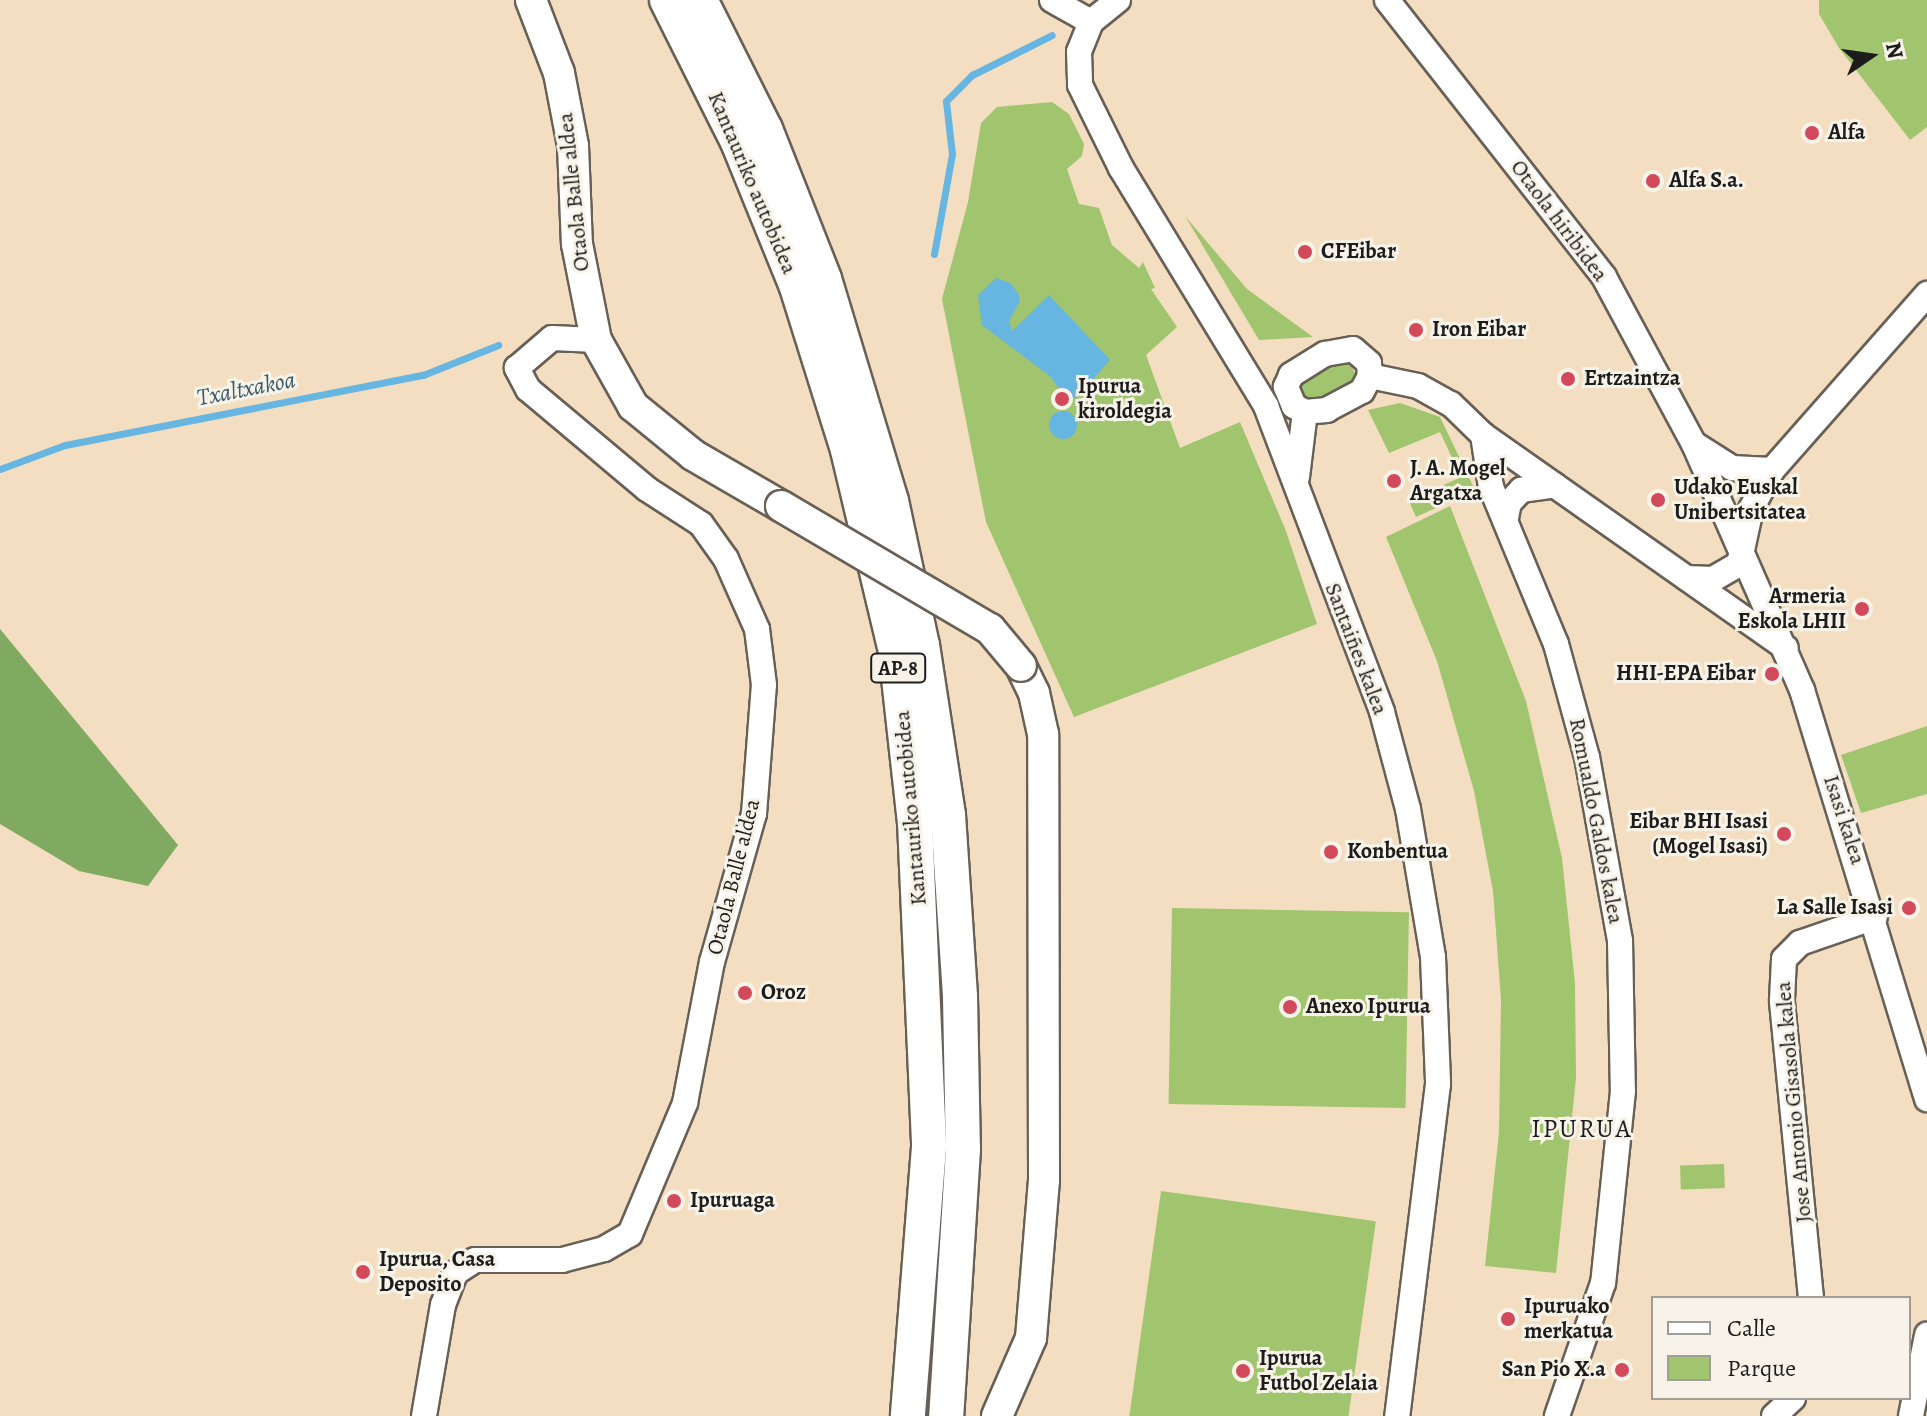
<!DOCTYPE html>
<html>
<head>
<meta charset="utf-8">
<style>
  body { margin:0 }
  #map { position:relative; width:1927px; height:1416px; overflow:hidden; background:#f4dec2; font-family:Alegreya,serif }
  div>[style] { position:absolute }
  .green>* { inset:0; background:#a1c46e; transform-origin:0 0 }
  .forest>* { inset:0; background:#80aa61 }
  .water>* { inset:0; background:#67b5e1 }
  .round { border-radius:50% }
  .stream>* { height:7px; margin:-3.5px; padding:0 3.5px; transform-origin:3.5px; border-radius:3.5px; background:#67b5e1 }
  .roads { filter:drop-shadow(2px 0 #686056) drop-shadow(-2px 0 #686056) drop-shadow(0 2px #686056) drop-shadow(0 -2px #686056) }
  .minor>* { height:24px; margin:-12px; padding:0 12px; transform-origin:12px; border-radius:12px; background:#fff }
  .major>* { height:30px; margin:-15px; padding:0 15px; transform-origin:15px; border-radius:15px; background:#fff }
  .highway>* { height:34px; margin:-17px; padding:0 17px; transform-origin:17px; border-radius:17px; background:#fff }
  .bridges { filter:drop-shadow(2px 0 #686056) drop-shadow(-2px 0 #686056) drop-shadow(0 2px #686056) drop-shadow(0 -2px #686056) }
  .major-bridge>* { height:30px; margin:-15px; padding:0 15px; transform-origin:15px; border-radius:15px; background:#fff }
  .dots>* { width:22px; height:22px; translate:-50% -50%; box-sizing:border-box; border:4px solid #f7f3e8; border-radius:50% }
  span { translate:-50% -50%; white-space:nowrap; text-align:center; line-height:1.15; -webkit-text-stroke:6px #f7f3e8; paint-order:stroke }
  .shield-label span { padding:2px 6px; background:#f7f3e8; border:2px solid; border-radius:6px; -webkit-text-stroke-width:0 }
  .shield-label { font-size:20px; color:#1c1c1c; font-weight:700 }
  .poi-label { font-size:22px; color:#1c1c1c; font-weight:700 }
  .left { translate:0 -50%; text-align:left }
  .right { translate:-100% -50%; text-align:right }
  .street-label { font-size:22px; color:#1c1c1c }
  .water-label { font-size:24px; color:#3a596b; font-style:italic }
  .quarter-label { font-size:26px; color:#1c1c1c; letter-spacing:2px }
  .legend { position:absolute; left:1651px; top:1296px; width:260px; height:104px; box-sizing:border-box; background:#f7f3e8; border:2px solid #9f9d96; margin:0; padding:10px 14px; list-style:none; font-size:24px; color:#1c1c1c }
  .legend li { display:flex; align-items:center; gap:16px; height:40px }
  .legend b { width:40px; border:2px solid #9f9d96 }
  .north { position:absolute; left:1831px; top:16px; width:80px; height:80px; -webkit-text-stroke:6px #f7f3e8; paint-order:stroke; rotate:77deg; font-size:22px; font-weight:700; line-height:32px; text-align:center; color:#1c1c1c }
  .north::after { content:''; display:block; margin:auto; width:28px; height:36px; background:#1c1c1c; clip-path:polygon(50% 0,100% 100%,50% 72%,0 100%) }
</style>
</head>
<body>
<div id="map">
  <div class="green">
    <div style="clip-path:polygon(1819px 0,1927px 0,1927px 127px,1910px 140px,1839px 48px,1819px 14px)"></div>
    <div style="clip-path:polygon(1052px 102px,1069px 114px,1084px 144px,1082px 156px,1067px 169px,1079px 204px,1099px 208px,1112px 245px,1139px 268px,1143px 262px,1155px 288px,1151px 289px,1177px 327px,1146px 355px,1180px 448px,1240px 422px,1286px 531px,1317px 624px,1074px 717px,986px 522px,942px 299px,968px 202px,981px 123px,997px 107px)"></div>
    <div style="clip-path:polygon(1185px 216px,1247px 289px,1313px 337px,1259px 340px)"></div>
    <div style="clip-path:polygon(1348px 360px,1357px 377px,1342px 394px,1309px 402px,1300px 396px,1298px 382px,1312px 368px)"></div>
    <div style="clip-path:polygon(1400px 403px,1440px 417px,1475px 490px,1416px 517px,1409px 501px,1461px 477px,1440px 432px,1389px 453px,1368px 410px)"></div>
    <div style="clip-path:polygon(1450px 506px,1526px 701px,1562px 858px,1575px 983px,1576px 1078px,1556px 1273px,1485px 1266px,1499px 1132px,1501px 1000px,1493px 891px,1474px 791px,1437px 661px,1386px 537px)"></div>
    <div style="clip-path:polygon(1927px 726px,1927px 794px,1861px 813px,1841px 755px)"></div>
    <div style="left:1172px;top:908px;width:237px;height:196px;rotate:1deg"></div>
    <div style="left:1724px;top:1164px;width:24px;height:44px;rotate:88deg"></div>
    <div style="left:1161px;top:1191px;width:217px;height:227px;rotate:8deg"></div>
  </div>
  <div class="forest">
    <div style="clip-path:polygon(0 629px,178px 845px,148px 886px,79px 871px,0 824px)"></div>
  </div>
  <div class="water">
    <div style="clip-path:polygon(996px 278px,1010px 283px,1018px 293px,1020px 301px,1009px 321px,1012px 331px,1049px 295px,1110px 360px,1076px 398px,1064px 397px,1051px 377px,982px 325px,978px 295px)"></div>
    <div class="round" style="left:1049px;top:411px;width:28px;height:28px"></div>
  </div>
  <div class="stream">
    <div style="left:934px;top:254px;width:102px;rotate:-79.8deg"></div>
    <div style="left:952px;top:154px;width:53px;rotate:-96.5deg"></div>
    <div style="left:946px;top:101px;width:37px;rotate:-45deg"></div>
    <div style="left:972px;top:75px;width:89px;rotate:-26.6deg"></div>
    <div style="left:0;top:469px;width:69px;rotate:-20.3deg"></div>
    <div style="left:65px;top:445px;width:365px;rotate:-11.1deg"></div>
    <div style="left:423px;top:375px;width:81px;rotate:-21.8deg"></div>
  </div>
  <div class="roads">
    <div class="minor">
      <div style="left:1052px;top:0;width:45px;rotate:29.4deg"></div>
      <div style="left:1118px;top:0;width:35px;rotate:141deg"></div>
      <div style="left:1091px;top:22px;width:32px;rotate:112deg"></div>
      <div style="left:1079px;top:52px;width:33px;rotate:88deg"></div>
      <div style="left:1080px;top:85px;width:93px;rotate:63.7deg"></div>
      <div style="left:1121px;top:168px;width:279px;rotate:58.6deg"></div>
      <div style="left:1266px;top:406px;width:327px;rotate:69.2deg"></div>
      <div style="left:1382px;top:712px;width:100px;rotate:75deg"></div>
      <div style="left:1408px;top:809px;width:150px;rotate:80.4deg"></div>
      <div style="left:1433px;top:957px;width:127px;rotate:87.7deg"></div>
      <div style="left:1438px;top:1084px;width:335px;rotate:97deg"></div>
      <div style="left:1387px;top:0;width:352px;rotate:51.9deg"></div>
      <div style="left:1604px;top:277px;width:190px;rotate:61.7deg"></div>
      <div style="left:1694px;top:444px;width:269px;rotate:66.3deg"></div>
      <div style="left:1802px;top:690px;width:428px;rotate:73deg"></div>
      <div style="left:1353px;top:349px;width:21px;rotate:41deg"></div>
      <div style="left:1369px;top:363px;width:13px;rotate:86deg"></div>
      <div style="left:1370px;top:376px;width:17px;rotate:118deg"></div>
      <div style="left:1362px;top:391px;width:40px;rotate:152deg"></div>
      <div style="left:1327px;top:410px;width:22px;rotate:175deg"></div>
      <div style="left:1305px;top:412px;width:13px;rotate:-151deg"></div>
      <div style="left:1294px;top:406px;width:21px;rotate:-113deg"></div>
      <div style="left:1286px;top:387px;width:13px;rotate:-67deg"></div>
      <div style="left:1291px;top:375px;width:40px;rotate:-32deg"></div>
      <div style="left:1325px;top:354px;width:28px;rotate:-10deg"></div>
      <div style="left:1370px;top:376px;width:49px;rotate:11.8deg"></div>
      <div style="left:1418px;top:386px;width:38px;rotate:29deg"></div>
      <div style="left:1451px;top:404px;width:45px;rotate:44.1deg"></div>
      <div style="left:1483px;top:435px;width:370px;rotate:35.1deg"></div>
      <div style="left:1483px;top:435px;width:53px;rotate:81.3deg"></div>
      <div style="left:1491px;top:487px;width:170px;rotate:67.5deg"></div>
      <div style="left:1556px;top:644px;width:117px;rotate:74.7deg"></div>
      <div style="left:1587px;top:757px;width:187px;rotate:79.8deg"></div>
      <div style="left:1620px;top:941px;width:150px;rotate:88.9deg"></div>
      <div style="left:1623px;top:1091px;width:193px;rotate:95.9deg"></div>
      <div style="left:1603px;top:1283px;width:141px;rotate:109.1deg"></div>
      <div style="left:1696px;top:445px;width:43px;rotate:32.6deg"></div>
      <div style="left:1732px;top:468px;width:40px;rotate:2.9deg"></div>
      <div style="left:1297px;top:477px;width:65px;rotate:-83deg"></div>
      <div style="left:1506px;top:518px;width:15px;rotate:-79deg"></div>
      <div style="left:1509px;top:503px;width:18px;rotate:-47deg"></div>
      <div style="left:1521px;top:490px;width:34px;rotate:-8deg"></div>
      <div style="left:1687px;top:578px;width:26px;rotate:2deg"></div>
      <div style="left:1713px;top:579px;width:30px;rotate:-30deg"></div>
      <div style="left:1739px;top:564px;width:56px;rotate:-77.7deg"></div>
      <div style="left:1751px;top:509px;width:44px;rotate:-61.7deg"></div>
      <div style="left:1772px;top:470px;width:235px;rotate:-48.6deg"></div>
      <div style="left:1811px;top:1298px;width:299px;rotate:-95.6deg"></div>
      <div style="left:1782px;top:1000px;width:41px;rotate:-87.2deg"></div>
      <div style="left:1784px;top:959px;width:23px;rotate:-45deg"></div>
      <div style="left:1800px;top:943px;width:79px;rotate:-19.1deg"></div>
      <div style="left:424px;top:1416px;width:113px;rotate:-80.3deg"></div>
      <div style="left:443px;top:1305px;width:34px;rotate:-69deg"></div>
      <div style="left:455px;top:1273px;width:24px;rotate:-33deg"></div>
      <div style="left:475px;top:1260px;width:87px"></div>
      <div style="left:562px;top:1260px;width:43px;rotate:-14.7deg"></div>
      <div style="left:604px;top:1249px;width:30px;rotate:-30deg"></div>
      <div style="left:630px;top:1234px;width:142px;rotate:-67.2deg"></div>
      <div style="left:685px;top:1103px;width:144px;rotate:-79.2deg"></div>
      <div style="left:712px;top:962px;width:154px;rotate:-74.2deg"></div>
      <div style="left:754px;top:814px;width:129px;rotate:-85.6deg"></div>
      <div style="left:764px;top:685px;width:56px;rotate:-97.1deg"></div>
      <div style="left:757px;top:629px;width:77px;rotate:-113.9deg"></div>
      <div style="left:726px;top:559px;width:43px;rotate:-125.5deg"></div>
      <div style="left:701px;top:524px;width:64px;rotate:-147.1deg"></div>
      <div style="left:647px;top:489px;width:155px;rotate:-140deg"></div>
      <div style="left:528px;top:389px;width:24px;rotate:-118deg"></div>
      <div style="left:517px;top:368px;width:46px;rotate:-40.6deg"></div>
      <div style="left:552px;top:338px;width:44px;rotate:2.6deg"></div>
      <div style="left:1774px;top:1416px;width:26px;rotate:-43deg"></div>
      <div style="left:1911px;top:1416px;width:83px;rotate:-78.8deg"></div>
    </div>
    <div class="major">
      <div style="left:531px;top:0;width:78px;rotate:69deg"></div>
      <div style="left:559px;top:73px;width:74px;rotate:79.1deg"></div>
      <div style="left:573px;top:146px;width:98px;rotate:87.7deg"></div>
      <div style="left:577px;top:244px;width:98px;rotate:78.8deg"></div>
      <div style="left:596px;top:340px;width:76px;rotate:60.7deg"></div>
      <div style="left:633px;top:406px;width:77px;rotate:39.2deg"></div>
      <div style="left:693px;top:455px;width:102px;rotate:30.1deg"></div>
      <div style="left:997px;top:1416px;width:85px;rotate:-66.4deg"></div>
      <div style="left:1031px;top:1338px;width:159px;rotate:-85.3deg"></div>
      <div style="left:1044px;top:1180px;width:446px;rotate:-90.1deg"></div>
      <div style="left:1043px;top:734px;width:42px;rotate:-102.4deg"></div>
      <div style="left:1034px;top:693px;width:30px;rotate:-116deg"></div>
    </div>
    <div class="highway">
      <div style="left:667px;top:0;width:161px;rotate:63.4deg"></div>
      <div style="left:739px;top:144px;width:154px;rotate:67.9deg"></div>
      <div style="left:797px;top:287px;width:171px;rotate:72.6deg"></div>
      <div style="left:848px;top:450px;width:207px;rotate:76.6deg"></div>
      <div style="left:896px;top:651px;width:172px;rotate:83.7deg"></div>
      <div style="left:915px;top:822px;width:325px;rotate:87.5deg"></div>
      <div style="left:929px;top:1147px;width:270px;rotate:94.5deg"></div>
      <div style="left:700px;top:0;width:144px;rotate:63.3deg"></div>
      <div style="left:765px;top:129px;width:161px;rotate:68.5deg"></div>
      <div style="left:824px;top:279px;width:232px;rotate:73.2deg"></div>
      <div style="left:891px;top:501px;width:147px;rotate:77.9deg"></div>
      <div style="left:922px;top:645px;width:172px;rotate:81.3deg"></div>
      <div style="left:948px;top:815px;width:182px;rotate:86.2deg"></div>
      <div style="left:960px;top:997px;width:152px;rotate:88.9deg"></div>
      <div style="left:963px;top:1149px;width:268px;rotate:93.6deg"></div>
    </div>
  </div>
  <div class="bridges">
    <div class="major-bridge">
      <div style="left:781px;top:506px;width:243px;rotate:30.5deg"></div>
      <div style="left:990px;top:629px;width:48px;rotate:50deg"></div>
    </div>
  </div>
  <div class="dots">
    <div style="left:1812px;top:133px;background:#d1495b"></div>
    <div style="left:1653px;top:181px;background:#d1495b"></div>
    <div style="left:1305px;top:252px;background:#d1495b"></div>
    <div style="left:1416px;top:330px;background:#d1495b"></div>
    <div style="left:1568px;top:379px;background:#d1495b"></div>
    <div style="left:1062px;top:399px;background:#d1495b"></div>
    <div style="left:1394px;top:481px;background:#d1495b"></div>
    <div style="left:1658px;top:500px;background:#d1495b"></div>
    <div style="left:1862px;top:609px;background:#d1495b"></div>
    <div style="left:1772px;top:674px;background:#d1495b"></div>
    <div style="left:1784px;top:834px;background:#d1495b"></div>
    <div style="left:1331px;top:852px;background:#d1495b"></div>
    <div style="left:1909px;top:908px;background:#d1495b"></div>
    <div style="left:745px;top:993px;background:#d1495b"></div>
    <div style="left:1290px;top:1007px;background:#d1495b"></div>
    <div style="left:674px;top:1201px;background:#d1495b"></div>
    <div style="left:363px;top:1272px;background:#d1495b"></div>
    <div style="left:1508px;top:1319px;background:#d1495b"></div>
    <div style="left:1622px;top:1370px;background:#d1495b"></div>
    <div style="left:1243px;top:1371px;background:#d1495b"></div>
  </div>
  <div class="shield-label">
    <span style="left:898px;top:668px">AP-8</span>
  </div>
  <div class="poi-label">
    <span class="left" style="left:1828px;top:133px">Alfa</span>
    <span class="left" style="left:1669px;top:181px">Alfa S.a.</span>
    <span class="left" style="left:1321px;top:252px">CFEibar</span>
    <span class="left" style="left:1432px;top:330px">Iron Eibar</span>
    <span class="left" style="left:1584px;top:379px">Ertzaintza</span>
    <span class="left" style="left:1078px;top:399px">Ipurua<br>kiroldegia</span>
    <span class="left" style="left:1410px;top:481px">J. A. Mogel<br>Argatxa</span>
    <span class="left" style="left:1674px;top:500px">Udako Euskal<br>Unibertsitatea</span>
    <span class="right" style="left:1846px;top:609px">Armeria<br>Eskola LHII</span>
    <span class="right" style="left:1756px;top:674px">HHI-EPA Eibar</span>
    <span class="right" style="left:1768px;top:834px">Eibar BHI Isasi<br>(Mogel Isasi)</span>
    <span class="left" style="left:1347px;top:852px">Konbentua</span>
    <span class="right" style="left:1893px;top:908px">La Salle Isasi</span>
    <span class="left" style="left:761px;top:993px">Oroz</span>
    <span class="left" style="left:1306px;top:1007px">Anexo Ipurua</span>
    <span class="left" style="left:690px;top:1201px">Ipuruaga</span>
    <span class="left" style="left:379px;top:1272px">Ipurua, Casa<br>Deposito</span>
    <span class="left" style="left:1524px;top:1319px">Ipuruako<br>merkatua</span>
    <span class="left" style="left:1259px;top:1371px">Ipurua<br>Futbol Zelaia</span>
    <span class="right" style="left:1606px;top:1370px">San Pio X.a</span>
  </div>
  <div class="street-label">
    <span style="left:752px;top:183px;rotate:67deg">Kantauriko autobidea</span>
    <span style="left:574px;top:192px;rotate:-96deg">Otaola Balle aldea</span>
    <span style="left:1559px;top:221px;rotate:53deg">Otaola hiribidea</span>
    <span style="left:1356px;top:649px;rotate:69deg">Santaiñes kalea</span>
    <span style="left:911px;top:808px;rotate:-95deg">Kantauriko autobidea</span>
    <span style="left:1844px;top:820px;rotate:72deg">Isasi kalea</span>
    <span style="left:1596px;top:821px;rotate:79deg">Romualdo Galdos kalea</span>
    <span style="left:734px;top:877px;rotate:-76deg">Otaola Balle aldea</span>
    <span style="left:1794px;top:1102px;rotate:-95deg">Jose Antonio Gisasola kalea</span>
  </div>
  <div class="water-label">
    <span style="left:246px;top:389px;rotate:-11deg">Txaltxakoa</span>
  </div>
  <div class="quarter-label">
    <span style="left:1582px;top:1129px">IPURUA</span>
  </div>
  <ul class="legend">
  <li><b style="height:10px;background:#fff"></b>Calle</li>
  <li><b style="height:22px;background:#a1c46e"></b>Parque</li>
  </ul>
  <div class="north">N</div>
</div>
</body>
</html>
